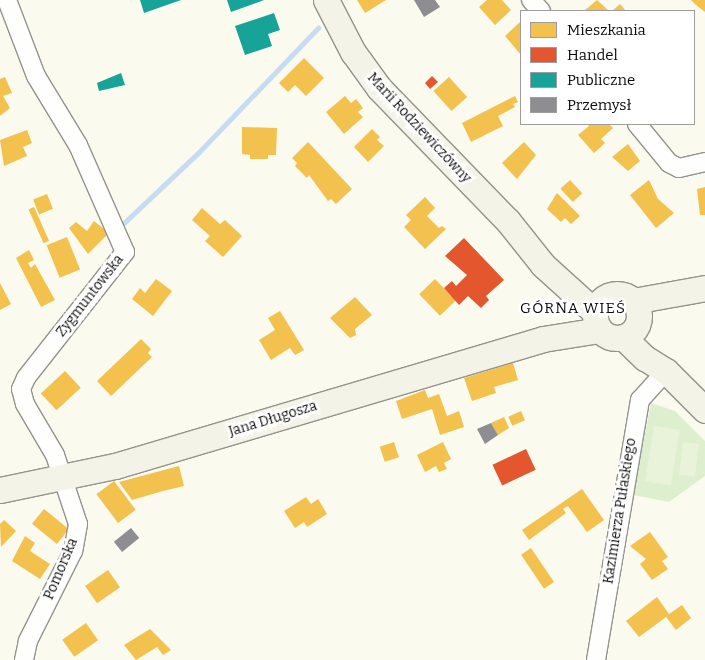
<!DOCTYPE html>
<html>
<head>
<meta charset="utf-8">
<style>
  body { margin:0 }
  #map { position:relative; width:705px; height:660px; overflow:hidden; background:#fafaee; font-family:Bitter,serif }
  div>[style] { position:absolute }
  .green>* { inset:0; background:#deefcf }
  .pitch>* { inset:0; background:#e8f3d9; transform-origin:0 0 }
  .homes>* { inset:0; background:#f2c14e; transform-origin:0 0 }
  .shops>* { inset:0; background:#e4572e; transform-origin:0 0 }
  .public>* { inset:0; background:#17a398 }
  .industry>* { inset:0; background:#8d8d92; transform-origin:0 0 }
  .stream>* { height:4.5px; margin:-2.25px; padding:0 2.25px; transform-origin:2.25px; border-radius:2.25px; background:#c7dcf2 }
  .roads { filter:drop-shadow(1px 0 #93938d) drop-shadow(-1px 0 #93938d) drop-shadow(0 1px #93938d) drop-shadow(0 -1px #93938d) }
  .street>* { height:18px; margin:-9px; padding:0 9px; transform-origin:9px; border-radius:9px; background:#fefefc }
  .secondary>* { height:25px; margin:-12.5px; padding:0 12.5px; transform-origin:12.5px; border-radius:12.5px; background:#f3f3e8 }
  .secondary>.ring { margin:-12.5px; padding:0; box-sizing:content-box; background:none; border:25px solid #f3f3e8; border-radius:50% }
  span { translate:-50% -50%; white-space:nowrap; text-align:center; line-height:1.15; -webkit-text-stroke:5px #fff; paint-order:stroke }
  .street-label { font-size:14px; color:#0b0b0b }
  .neighbourhood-label { font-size:15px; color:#0b0b0b; letter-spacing:1px }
  .legend { position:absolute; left:520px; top:10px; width:175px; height:115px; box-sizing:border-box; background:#fff; border:1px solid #9d9d9d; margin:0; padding:6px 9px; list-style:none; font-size:15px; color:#0b0b0b }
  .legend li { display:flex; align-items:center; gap:10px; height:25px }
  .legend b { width:25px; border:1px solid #9d9d9d }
</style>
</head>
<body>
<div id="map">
  <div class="green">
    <div style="clip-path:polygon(651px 403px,675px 411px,705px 441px,705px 476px,669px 502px,633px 495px)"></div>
  </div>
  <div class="pitch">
    <div style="left:654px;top:426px;width:26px;height:56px;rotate:9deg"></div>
    <div style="left:683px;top:442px;width:16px;height:33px;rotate:7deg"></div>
  </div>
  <div class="homes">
    <div style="clip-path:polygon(357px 0,386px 0,365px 13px)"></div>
    <div style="clip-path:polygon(487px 0,502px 0,511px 10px,495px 25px,479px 7px)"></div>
    <div style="clip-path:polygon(597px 0,609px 11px,584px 11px)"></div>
    <div style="clip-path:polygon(691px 0,705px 0,705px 12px,696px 5px)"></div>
    <div style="clip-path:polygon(620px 4px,626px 11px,612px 11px)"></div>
    <div style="clip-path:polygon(521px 21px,521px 55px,505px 36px)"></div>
    <div style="clip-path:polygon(304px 58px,324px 78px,306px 96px,295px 85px,288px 92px,279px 83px)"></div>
    <div style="clip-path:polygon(5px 77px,12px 93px,3px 96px,10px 108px,0 116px,0 79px)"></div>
    <div style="left:449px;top:77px;width:27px;height:21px;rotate:48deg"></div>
    <div style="clip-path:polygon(345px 96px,351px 103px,356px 99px,363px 108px,358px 112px,363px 117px,344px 134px,326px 112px)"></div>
    <div style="clip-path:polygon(515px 96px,518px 102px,513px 104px,515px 107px,498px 116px,503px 126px,471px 142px,462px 123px)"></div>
    <div style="clip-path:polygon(587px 124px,609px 124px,613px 128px,601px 139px,605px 143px,594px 153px,578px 135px,589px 126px)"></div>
    <div style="clip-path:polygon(242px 127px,277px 128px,276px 155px,268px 155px,268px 159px,250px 159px,250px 155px,242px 154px)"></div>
    <div style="clip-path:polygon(372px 129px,380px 137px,377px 140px,384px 146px,368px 162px,354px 147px)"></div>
    <div style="clip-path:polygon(27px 130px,32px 143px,23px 147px,27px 156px,4px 166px,0 140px)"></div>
    <div style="clip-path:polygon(308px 142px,352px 189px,336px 204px,331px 199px,328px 201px,309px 175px,307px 178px,295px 166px,297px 163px,292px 158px)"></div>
    <div style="clip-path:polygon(524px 142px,536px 155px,517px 179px,502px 163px)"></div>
    <div style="clip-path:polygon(628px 144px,640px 161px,628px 171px,612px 157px)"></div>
    <div style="left:570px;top:180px;width:18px;height:13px;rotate:47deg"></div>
    <div style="clip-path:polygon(649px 180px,658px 199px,674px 213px,656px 228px,630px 195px)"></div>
    <div style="clip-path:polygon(705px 187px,705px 215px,700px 215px,697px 189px)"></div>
    <div style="clip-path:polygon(557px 193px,580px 216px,571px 224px,565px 218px,561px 222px,547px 209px)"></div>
    <div style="left:47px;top:194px;width:16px;height:15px;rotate:68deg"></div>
    <div style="clip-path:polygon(425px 197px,435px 208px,427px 216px,439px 228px,442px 226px,446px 229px,425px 249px,404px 227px,411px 220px,406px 215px)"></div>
    <div style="left:34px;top:207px;width:37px;height:6px;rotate:66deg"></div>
    <div style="clip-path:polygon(202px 208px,220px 224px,225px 220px,242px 236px,223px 257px,205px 241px,210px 236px,192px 220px)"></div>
    <div style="clip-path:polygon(94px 221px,109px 233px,88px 254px,69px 228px,76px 222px,87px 231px)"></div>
    <div style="left:67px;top:237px;width:35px;height:22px;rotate:68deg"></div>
    <div style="clip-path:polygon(29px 250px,34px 260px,28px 263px,31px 268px,35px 264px,55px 300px,41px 307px,16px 258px)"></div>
    <div style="clip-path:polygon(156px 279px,172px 291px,153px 316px,132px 299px,140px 288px,145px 293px)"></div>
    <div style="left:435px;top:279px;width:30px;height:22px;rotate:46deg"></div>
    <div style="clip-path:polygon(0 283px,11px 304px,0 310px)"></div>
    <div style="clip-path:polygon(355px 297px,372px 315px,355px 329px,356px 335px,350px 338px,330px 318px)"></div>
    <div style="clip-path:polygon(280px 311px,304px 350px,295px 355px,290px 348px,271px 360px,259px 340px,275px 330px,268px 318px)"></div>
    <div style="clip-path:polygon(141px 339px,151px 349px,148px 353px,152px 357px,111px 396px,97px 381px)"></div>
    <div style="clip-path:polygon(513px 363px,518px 380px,494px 387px,496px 393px,472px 401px,464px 378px)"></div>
    <div style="left:65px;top:371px;width:23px;height:33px;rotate:47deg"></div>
    <div style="clip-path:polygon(425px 390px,428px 398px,439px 394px,447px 416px,459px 411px,464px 427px,440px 435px,432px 409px,402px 419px,396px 401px)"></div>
    <div style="left:521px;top:411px;width:10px;height:14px;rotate:66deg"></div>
    <div style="clip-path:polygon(504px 417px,509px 428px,498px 435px,491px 423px)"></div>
    <div style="left:394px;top:442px;width:16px;height:15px;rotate:72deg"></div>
    <div style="clip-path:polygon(443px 442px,451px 459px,444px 463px,447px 469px,439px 472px,436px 466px,425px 472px,417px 455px)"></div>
    <div style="clip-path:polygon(179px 466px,184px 486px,163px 491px,132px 500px,119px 482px)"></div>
    <div style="left:114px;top:481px;width:36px;height:22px;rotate:53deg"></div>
    <div style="clip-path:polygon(582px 489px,604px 520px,587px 532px,568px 506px,563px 509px,566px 513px,529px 540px,522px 530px)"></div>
    <div style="clip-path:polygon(306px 497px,311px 504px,318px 499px,327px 514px,307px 527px,304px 522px,295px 528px,284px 511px)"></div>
    <div style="left:44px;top:509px;width:32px;height:19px;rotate:39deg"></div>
    <div style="clip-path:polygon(4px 520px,16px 531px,1px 547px,0 524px)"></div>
    <div style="clip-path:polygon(650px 532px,668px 557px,662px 561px,668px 569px,652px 580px,640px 564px,646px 559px,630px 546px)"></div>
    <div style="clip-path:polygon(25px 536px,35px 543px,30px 551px,50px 564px,40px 579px,12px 561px)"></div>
    <div style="left:531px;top:548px;width:41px;height:12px;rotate:56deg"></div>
    <div style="left:108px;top:570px;width:21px;height:28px;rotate:55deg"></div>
    <div style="clip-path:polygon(657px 597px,669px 614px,682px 605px,691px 618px,676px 630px,666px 617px,639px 637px,626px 621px)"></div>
    <div style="left:86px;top:623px;width:21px;height:29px;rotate:55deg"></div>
    <div style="clip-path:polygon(150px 629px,171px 650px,163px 655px,157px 647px,136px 660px,124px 645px)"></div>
  </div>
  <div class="shops">
    <div style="clip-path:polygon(432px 76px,438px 82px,430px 89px,425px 83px)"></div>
    <div style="clip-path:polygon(464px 238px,504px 280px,486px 296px,489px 300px,481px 308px,468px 296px,459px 305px,444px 288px,452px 281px,456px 286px,467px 275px,445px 256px)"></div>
    <div style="left:526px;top:449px;width:23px;height:37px;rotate:65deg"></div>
  </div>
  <div class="public">
    <div style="clip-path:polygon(140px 0,181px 0,144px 13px)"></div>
    <div style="clip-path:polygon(227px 0,264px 0,231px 12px)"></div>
    <div style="clip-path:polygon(274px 13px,280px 30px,268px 34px,272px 46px,245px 55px,235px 26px)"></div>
    <div style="clip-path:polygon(121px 73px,125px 85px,99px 91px,97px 83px)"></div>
  </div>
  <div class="industry">
    <div style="clip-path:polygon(414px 0,435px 0,440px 7px,424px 17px)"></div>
    <div style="clip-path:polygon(491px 423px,498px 435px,485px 444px,477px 429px)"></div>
    <div style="left:131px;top:528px;width:13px;height:22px;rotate:51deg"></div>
  </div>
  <div class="stream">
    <div style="left:124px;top:223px;width:103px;rotate:-43.4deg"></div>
    <div style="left:199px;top:152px;width:172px;rotate:-46.2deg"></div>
  </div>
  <div class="roads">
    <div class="street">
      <div style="left:7px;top:0;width:81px;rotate:69.1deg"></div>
      <div style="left:36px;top:76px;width:81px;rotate:58.7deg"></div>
      <div style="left:78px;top:145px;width:117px;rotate:66.3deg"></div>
      <div style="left:125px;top:252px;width:160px;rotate:128.2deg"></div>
      <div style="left:26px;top:378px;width:12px;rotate:114deg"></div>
      <div style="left:21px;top:389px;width:16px;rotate:75deg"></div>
      <div style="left:25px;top:404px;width:59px;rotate:59.5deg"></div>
      <div style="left:55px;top:455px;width:73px;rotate:71.6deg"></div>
      <div style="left:78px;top:524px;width:27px;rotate:100deg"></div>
      <div style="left:73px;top:551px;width:101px;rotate:116.6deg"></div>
      <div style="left:28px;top:641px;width:19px;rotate:102deg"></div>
      <div style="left:531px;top:0;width:15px;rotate:48deg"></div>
      <div style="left:637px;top:124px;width:50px;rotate:50.6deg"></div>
      <div style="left:669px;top:163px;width:11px;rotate:27deg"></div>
      <div style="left:679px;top:168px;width:27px;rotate:-13deg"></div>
      <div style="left:596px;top:660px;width:264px;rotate:-80.4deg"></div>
      <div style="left:640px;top:400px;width:39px;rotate:-48deg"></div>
    </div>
    <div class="secondary">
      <div style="left:326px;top:0;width:59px;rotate:62.6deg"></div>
      <div style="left:353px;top:52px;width:44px;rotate:54.2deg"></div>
      <div style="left:379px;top:88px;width:185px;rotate:45.9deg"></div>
      <div style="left:508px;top:221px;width:56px;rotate:51.5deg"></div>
      <div style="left:543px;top:265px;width:70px;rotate:42.1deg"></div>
      <div class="ring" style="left:595px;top:294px;width:19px;height:19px"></div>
      <div style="left:633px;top:301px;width:73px;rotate:-10.2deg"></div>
      <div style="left:624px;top:338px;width:29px;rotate:44deg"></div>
      <div style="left:645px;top:358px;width:25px;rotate:32deg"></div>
      <div style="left:666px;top:371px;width:55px;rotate:45deg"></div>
      <div style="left:0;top:490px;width:117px;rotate:-11.8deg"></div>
      <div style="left:115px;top:466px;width:446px;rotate:-16.5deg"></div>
      <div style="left:543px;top:339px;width:57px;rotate:-9.1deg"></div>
    </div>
  </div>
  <div class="street-label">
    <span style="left:419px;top:128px;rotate:47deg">Marii Rodziewiczówny</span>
    <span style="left:90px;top:296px;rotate:-52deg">Zygmuntowska</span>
    <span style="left:273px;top:419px;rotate:-17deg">Jana Długosza</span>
    <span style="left:620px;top:511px;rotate:-81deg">Kazimierza Pułaskiego</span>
    <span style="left:61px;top:569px;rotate:-67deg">Pomorska</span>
  </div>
  <div class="neighbourhood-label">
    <span style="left:573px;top:309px">GÓRNA WIEŚ</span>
  </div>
  <ul class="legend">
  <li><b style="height:14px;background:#f2c14e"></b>Mieszkania</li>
  <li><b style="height:14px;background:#e4572e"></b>Handel</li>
  <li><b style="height:14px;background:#17a398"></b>Publiczne</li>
  <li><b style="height:14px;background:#8d8d92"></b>Przemysł</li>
  </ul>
</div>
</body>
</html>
